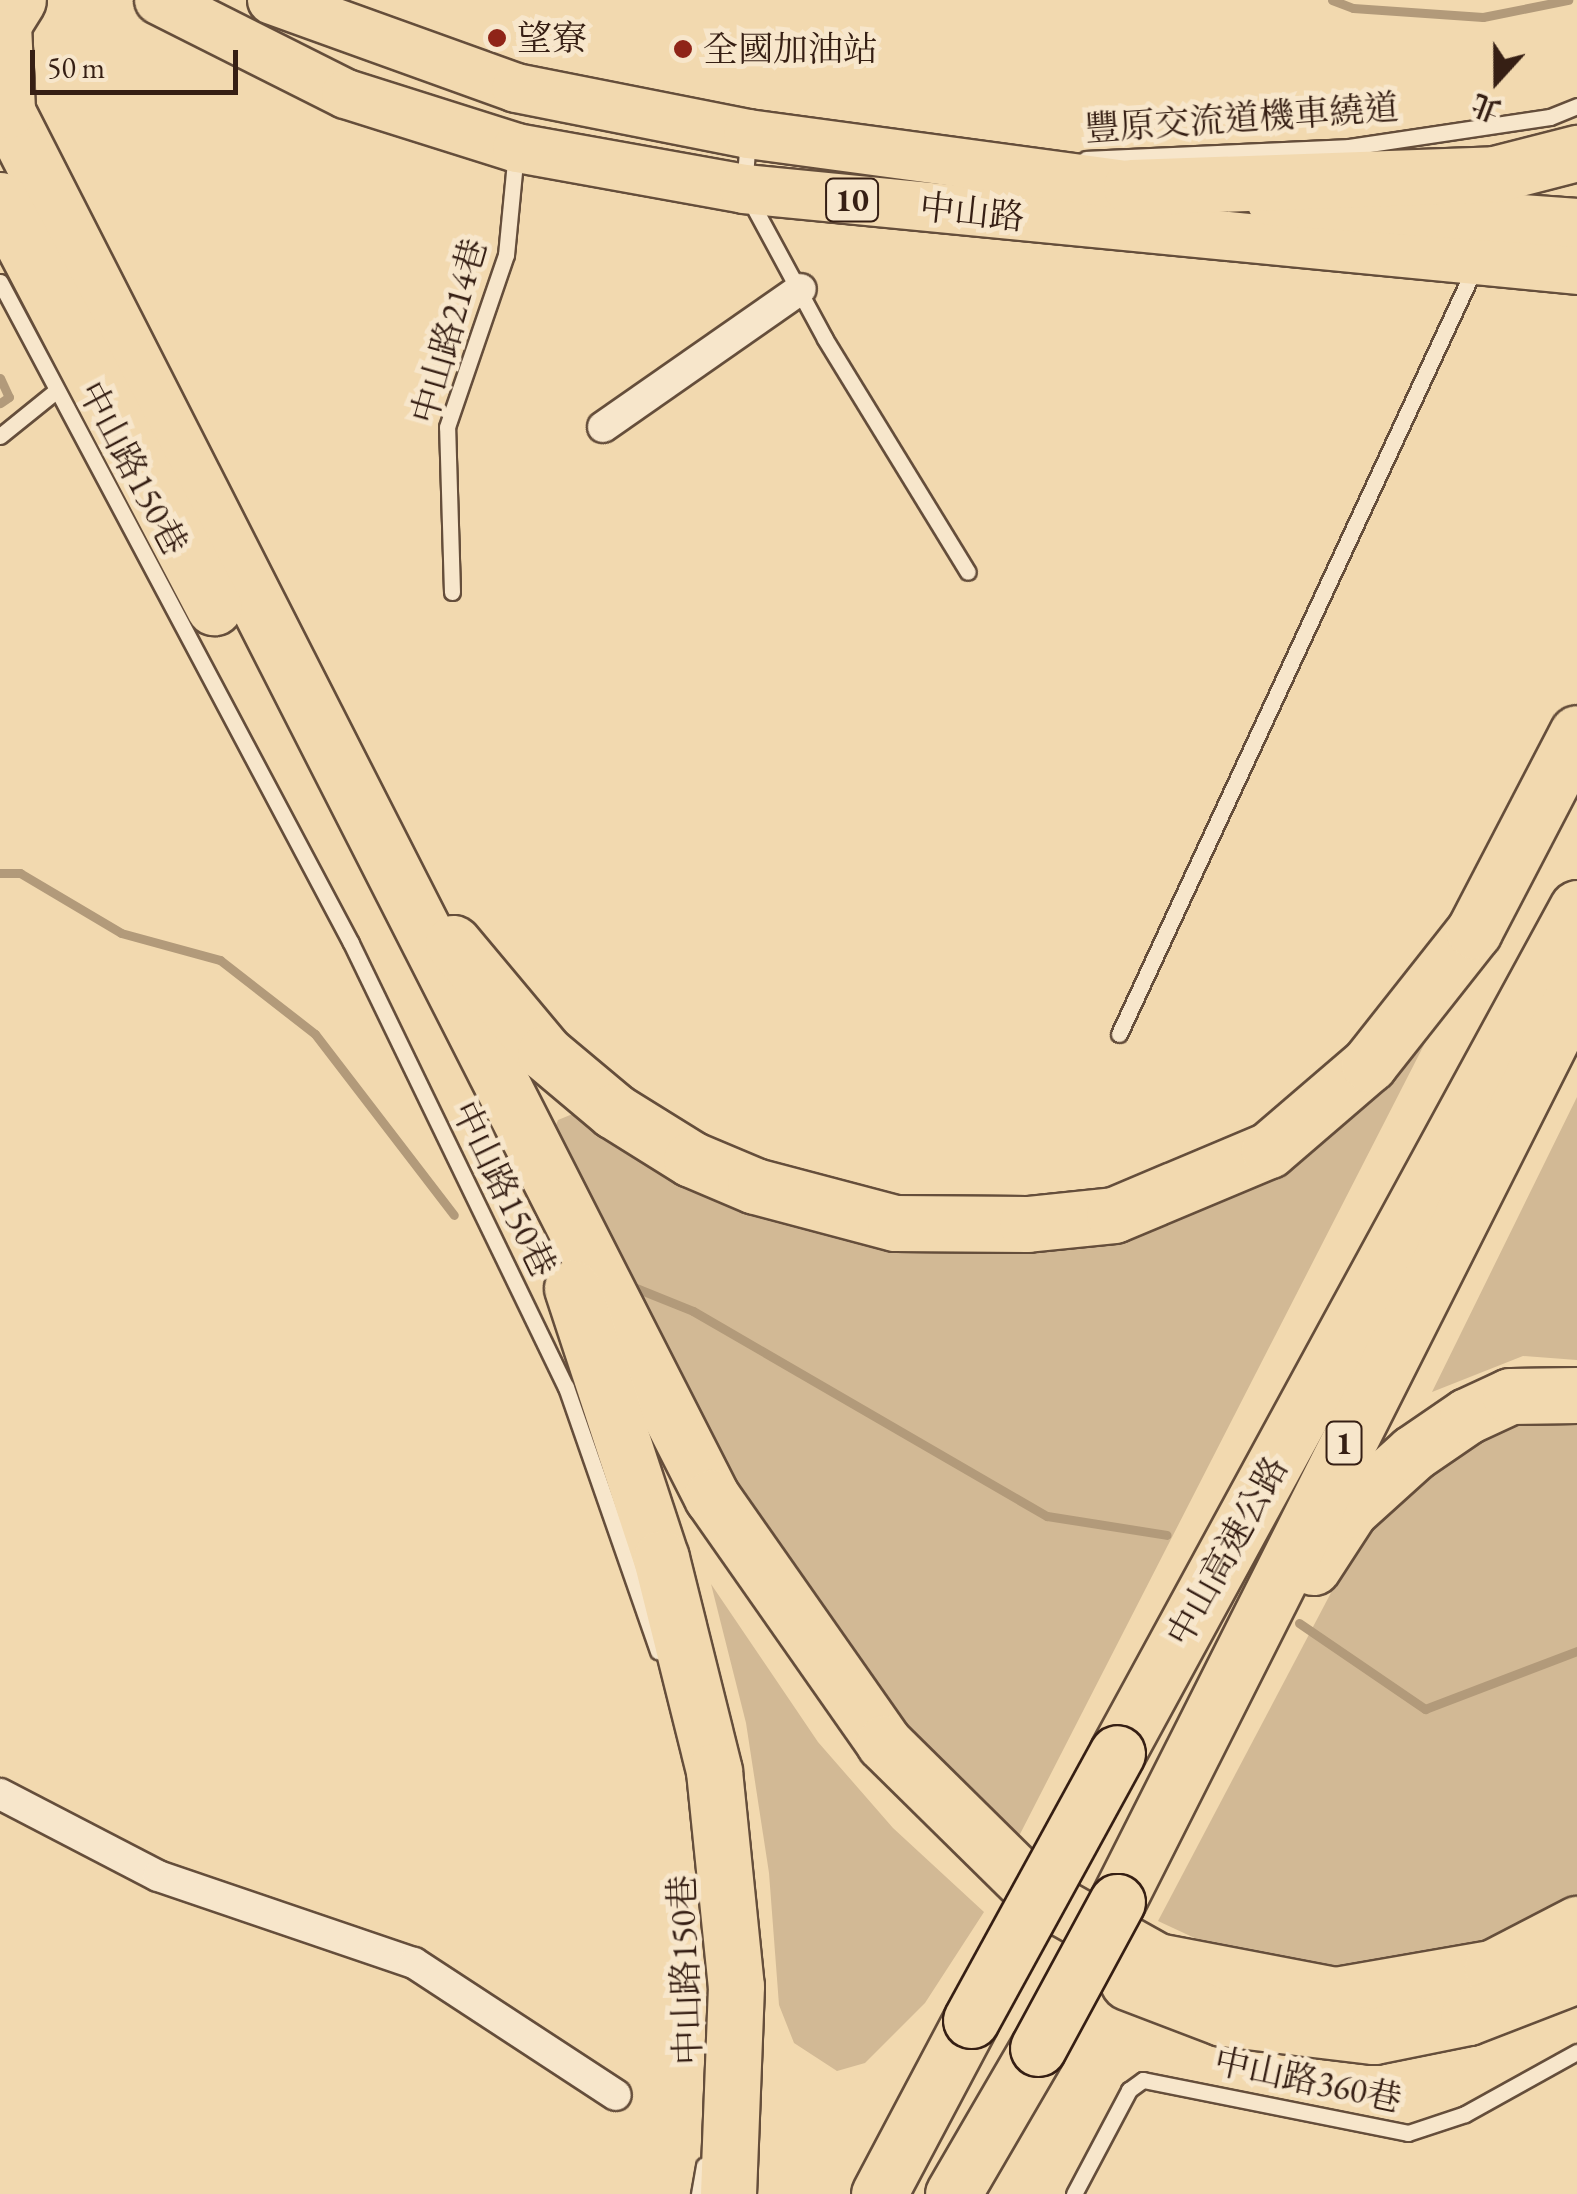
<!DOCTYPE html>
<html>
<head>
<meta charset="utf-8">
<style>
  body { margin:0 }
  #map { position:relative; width:1577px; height:2194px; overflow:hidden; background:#f2d9af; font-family:"EB Garamond","Noto Serif TC",serif }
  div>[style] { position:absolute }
  .green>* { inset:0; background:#d2b995 }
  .stream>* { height:9px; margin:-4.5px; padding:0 4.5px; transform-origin:4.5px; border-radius:4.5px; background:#b29a7a }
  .roads { filter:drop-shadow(2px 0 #654e3b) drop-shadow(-2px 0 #654e3b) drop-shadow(0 2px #654e3b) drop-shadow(0 -2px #654e3b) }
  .service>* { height:15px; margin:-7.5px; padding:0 7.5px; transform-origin:7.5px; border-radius:7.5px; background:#f7e6cb }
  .minor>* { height:30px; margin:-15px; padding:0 15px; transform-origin:15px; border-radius:15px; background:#f7e6cb }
  .primary>* { height:48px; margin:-24px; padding:0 24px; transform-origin:24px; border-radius:24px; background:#f2d9af }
  .motorway>* { height:55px; margin:-27.5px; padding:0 27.5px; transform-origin:27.5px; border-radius:27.5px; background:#f2d9af }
  .bridges { filter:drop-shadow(2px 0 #361f14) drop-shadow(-2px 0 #361f14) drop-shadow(0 2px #361f14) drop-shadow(0 -2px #361f14) }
  .motorway-bridge>* { height:55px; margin:-27.5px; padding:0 27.5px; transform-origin:27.5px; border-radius:27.5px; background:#f2d9af }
  .dots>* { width:28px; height:28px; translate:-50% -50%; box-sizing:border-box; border:5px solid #f7e6cb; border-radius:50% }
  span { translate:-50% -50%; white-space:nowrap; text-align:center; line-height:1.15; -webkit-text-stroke:10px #f7e6cb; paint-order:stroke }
  .shield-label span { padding:2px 8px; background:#f7e6cb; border:2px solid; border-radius:8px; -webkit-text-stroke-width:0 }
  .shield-label { font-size:32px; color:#361f14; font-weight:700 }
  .poi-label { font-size:35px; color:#361f14 }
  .left { translate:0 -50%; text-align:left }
  .street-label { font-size:35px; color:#361f14 }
  .north { position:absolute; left:1447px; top:30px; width:100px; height:100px; -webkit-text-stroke:8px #f7e6cb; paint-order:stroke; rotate:201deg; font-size:28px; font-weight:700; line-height:40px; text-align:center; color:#361f14 }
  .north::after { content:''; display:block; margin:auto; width:35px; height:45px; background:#361f14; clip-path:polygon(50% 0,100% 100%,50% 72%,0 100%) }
  .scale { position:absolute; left:30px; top:50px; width:208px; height:45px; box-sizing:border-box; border:5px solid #361f14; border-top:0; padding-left:12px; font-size:30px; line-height:35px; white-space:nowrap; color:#361f14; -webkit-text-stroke:8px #f7e6cb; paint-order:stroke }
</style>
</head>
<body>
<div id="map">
  <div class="green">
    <div style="clip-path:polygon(1446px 1002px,1018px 1838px,922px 1752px,751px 1525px,552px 1135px,558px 1120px,575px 1113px,657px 1169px,1135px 1226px)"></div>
    <div style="clip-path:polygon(1577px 1097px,1577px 1360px,1523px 1356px,1432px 1392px)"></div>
    <div style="clip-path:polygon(1577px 1418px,1577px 1902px,1538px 1926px,1382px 1973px,1229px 1954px,1158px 1921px,1363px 1532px,1484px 1426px)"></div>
    <div style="clip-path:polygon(711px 1584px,818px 1742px,893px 1828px,984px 1912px,925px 2003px,865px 2063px,837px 2071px,794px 2043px,779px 2005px,769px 1873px,746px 1723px)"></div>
  </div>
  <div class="stream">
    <div style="left:1332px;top:0;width:22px;rotate:21deg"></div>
    <div style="left:1353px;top:8px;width:130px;rotate:4deg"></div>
    <div style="left:1483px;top:17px;width:87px;rotate:-11.3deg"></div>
    <div style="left:0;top:378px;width:21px;rotate:65deg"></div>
    <div style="left:9px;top:397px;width:11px;rotate:146deg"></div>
    <div style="left:0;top:873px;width:20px"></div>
    <div style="left:20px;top:873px;width:117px;rotate:30.7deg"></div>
    <div style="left:121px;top:933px;width:103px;rotate:15.3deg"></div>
    <div style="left:220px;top:960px;width:120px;rotate:37.9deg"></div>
    <div style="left:315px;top:1034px;width:228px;rotate:52.5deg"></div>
    <div style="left:626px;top:1284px;width:72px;rotate:21.9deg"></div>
    <div style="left:693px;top:1311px;width:409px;rotate:30.1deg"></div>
    <div style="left:1047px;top:1516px;width:121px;rotate:9deg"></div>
    <div style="left:1299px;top:1623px;width:153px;rotate:34.3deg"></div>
    <div style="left:1425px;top:1709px;width:163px;rotate:-20.9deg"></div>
  </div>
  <div class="roads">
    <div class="service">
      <div style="left:748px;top:138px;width:51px;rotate:94.5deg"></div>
      <div style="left:744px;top:189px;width:170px;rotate:61.6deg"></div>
      <div style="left:825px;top:339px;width:273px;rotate:58.5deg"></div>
      <div style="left:1086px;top:159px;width:263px;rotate:-2.6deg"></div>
      <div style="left:1349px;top:147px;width:203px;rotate:-8.5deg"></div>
      <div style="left:1550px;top:117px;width:29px;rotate:-22deg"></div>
      <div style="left:0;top:282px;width:748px;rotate:62.03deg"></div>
      <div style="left:351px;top:943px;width:493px;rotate:64.2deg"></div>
      <div style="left:566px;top:1387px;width:280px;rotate:70.8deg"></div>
      <div style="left:0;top:436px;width:73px;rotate:-38.9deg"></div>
      <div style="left:452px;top:592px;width:165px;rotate:-91.7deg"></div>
      <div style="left:447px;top:427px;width:182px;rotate:-71.1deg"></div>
      <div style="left:506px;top:255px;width:104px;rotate:-84.5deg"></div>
      <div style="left:1119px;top:1034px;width:846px;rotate:-65.1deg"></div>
      <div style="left:699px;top:2194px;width:29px;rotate:-80deg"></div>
      <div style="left:1074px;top:2194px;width:118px;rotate:-62.1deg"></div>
      <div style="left:1129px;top:2090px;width:17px;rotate:-36deg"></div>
      <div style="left:1143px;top:2080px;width:270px;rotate:11.3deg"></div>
      <div style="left:1408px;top:2133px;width:60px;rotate:-18.4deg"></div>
      <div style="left:1465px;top:2114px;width:128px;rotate:-29deg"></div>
    </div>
    <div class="minor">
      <div style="left:603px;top:427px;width:241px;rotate:-34.9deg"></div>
      <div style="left:0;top:1794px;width:178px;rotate:27.4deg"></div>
      <div style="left:158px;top:1876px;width:270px;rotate:18.8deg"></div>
      <div style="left:414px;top:1963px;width:241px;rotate:33.2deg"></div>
    </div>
    <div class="primary">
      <div style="left:159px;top:0;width:209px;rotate:26.7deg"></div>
      <div style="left:346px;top:94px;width:179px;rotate:17.5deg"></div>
      <div style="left:517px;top:148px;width:231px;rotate:10.2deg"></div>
      <div style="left:744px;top:189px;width:837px;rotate:5.55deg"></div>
      <div style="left:272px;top:0;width:259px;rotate:19.8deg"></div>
      <div style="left:516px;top:88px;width:237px;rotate:11.2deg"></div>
      <div style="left:748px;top:134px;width:426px;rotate:7.7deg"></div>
      <div style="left:1271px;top:201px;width:307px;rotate:4.1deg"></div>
    </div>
    <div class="motorway">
      <div style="left:0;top:98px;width:1570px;rotate:63.03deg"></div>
      <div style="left:712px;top:1497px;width:300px;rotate:55deg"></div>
      <div style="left:884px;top:1743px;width:215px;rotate:44.6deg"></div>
      <div style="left:1037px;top:1894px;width:137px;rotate:29.2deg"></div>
      <div style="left:1157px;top:1961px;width:181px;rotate:10.8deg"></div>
      <div style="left:1335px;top:1995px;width:159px;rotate:-9.8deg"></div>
      <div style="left:1492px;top:1968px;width:96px;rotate:-27.4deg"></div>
      <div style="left:7px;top:110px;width:86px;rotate:-92.7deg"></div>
      <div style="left:3px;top:24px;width:28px;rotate:-58deg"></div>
      <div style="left:1131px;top:187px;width:364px;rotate:-2deg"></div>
      <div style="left:1495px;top:174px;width:85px;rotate:-14.4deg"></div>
      <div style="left:0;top:200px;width:460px;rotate:62.3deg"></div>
      <div style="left:453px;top:943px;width:143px;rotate:50.1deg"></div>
      <div style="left:545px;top:1053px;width:90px;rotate:40deg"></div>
      <div style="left:614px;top:1111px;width:91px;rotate:31.9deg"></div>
      <div style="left:691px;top:1159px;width:69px;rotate:22.9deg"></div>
      <div style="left:755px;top:1186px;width:145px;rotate:14.8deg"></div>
      <div style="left:895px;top:1223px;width:132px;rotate:0.4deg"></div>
      <div style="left:1027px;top:1224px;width:87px;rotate:-5.9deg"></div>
      <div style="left:1114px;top:1215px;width:168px;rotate:-22.8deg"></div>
      <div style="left:1269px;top:1150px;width:132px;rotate:-40.7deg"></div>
      <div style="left:1369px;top:1064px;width:169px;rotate:-51.7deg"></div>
      <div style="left:1474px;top:931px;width:223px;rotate:-62.5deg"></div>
      <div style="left:572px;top:1288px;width:284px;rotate:71.8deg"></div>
      <div style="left:661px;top:1558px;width:219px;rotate:76deg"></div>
      <div style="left:714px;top:1771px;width:216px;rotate:84.2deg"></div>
      <div style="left:736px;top:1986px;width:208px;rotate:92.2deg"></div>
      <div style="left:1313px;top:1567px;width:68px;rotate:-57deg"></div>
      <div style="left:1350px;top:1510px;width:85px;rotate:-42.1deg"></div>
      <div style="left:1413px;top:1453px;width:65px;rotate:-34.4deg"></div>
      <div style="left:1467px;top:1416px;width:47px;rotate:-24.9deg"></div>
      <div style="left:1510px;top:1396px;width:67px;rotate:-0.9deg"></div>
      <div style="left:1117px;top:1753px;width:962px;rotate:-61.44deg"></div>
      <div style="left:1117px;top:1902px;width:1023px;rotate:-63.28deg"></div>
      <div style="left:1128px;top:1982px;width:101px;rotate:21deg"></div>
      <div style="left:1222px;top:2018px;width:153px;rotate:6.8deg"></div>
      <div style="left:1374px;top:2036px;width:96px;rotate:-11.4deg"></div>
      <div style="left:1468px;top:2017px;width:117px;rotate:-21.1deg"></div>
      <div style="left:879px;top:2194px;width:197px;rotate:-62.1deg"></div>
      <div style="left:953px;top:2194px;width:169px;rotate:-59.8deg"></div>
    </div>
  </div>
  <div class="bridges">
    <div class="motorway-bridge">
      <div style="left:971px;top:2020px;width:304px;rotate:-61.3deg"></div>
      <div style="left:1038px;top:2048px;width:166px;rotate:-61.6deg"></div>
    </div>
  </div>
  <div class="dots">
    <div style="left:497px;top:38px;background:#8f2418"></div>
    <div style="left:683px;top:49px;background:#8f2418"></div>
  </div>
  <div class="shield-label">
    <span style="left:852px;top:200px">10</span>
    <span style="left:1344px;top:1443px">1</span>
  </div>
  <div class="poi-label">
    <span class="left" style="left:517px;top:38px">望寮</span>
    <span class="left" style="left:703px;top:49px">全國加油站</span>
  </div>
  <div class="street-label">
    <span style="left:1242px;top:118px;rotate:-4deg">豐原交流道機車繞道</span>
    <span style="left:972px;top:212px;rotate:6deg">中山路</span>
    <span style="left:449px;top:331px;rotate:-74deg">中山路214巷</span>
    <span style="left:133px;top:468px;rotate:62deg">中山路150巷</span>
    <span style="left:504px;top:1189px;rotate:64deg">中山路150巷</span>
    <span style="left:1227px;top:1551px;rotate:-61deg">中山高速公路</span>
    <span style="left:685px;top:1970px;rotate:-92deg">中山路150巷</span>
    <span style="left:1308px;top:2080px;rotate:12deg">中山路360巷</span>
  </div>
  <div class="north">北</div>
  <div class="scale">50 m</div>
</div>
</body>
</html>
